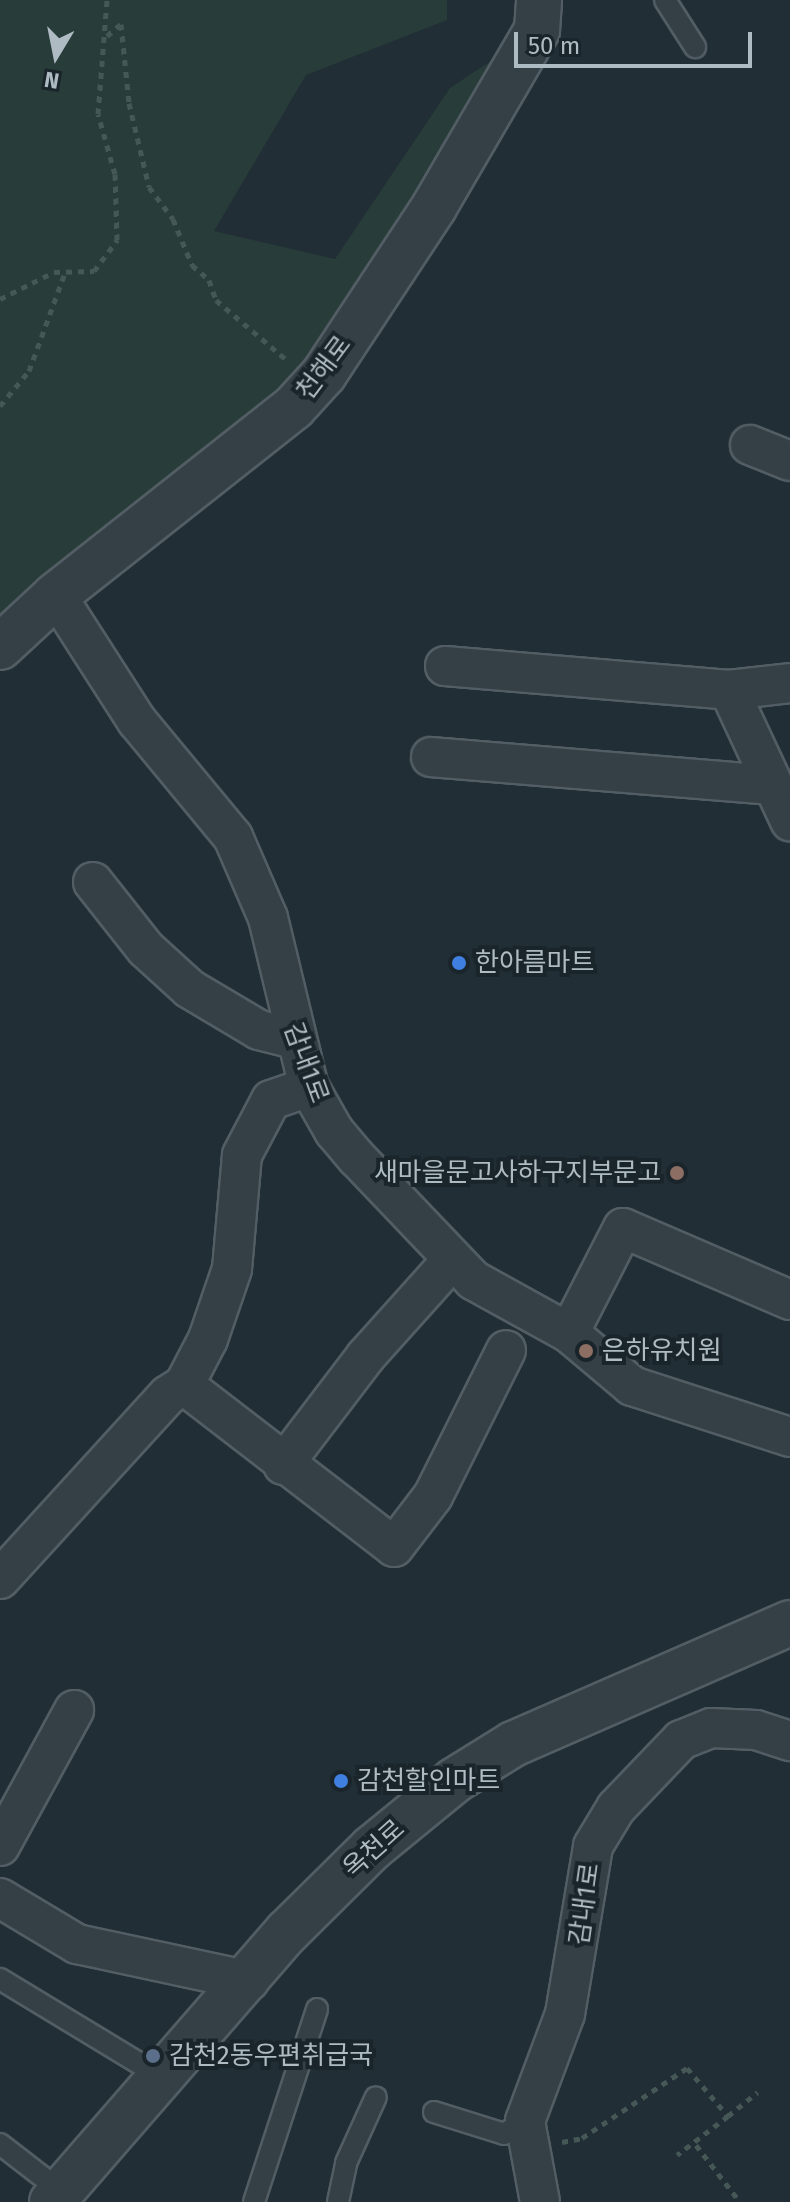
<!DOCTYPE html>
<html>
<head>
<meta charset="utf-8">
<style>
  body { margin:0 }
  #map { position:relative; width:790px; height:2202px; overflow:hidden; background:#222e36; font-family:"Fira Sans","Noto Sans KR",sans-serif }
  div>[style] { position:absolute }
  .green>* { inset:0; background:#283c39 }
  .path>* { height:5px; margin-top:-2.5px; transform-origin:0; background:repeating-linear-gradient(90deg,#455856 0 6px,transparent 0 12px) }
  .roads { filter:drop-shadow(2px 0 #525d64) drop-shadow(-2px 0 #525d64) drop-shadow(0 2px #525d64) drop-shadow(0 -2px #525d64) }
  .service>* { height:20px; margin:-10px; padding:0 10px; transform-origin:10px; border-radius:10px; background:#353f46 }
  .minor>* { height:38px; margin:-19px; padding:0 19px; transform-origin:19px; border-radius:19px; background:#353f46 }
  .tertiary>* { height:44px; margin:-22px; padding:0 22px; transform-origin:22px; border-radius:22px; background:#353f46 }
  .dots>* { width:22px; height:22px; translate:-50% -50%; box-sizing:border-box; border:4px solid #1a242b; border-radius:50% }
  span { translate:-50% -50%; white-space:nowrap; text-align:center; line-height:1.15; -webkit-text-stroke:8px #1a242b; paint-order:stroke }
  .street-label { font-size:26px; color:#afbbc3 }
  .poi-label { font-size:26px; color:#afbbc3 }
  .left { translate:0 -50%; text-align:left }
  .right { translate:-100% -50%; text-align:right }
  .north { position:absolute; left:16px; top:16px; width:80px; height:80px; -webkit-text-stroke:6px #1a242b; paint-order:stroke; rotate:190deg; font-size:22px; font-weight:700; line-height:32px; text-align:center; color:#afbbc3 }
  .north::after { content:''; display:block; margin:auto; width:28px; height:36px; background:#afbbc3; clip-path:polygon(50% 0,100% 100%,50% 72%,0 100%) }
  .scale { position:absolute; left:514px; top:32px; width:238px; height:36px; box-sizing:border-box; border:4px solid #afbbc3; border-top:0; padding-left:10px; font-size:24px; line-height:28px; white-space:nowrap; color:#afbbc3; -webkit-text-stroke:6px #1a242b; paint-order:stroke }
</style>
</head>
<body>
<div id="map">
  <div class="green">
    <div style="clip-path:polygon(0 0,447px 0,447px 20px,306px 75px,214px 231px,335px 259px,450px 88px,503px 53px,332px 331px,187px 491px,0 621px)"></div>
  </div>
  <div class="path">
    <div style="left:107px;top:36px;width:18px;rotate:-41deg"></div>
    <div style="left:121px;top:24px;width:79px;rotate:84.2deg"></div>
    <div style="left:129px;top:103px;width:86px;rotate:76.6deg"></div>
    <div style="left:149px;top:187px;width:40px;rotate:53deg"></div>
    <div style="left:173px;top:219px;width:50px;rotate:67.6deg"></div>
    <div style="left:192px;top:265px;width:23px;rotate:41deg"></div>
    <div style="left:209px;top:280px;width:21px;rotate:71deg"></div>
    <div style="left:216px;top:300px;width:94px;rotate:40.3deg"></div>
    <div style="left:0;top:299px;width:60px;rotate:-26.6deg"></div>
    <div style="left:54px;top:272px;width:40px;rotate:-1.4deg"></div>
    <div style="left:94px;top:271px;width:39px;rotate:-53deg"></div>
    <div style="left:117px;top:240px;width:66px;rotate:-91.7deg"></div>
    <div style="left:115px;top:174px;width:62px;rotate:-105.8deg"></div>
    <div style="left:98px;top:114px;width:114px;rotate:-85.5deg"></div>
    <div style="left:0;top:406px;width:45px;rotate:-50.4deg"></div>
    <div style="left:29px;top:371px;width:108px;rotate:-69.9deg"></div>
    <div style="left:728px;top:2116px;width:38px;rotate:-39deg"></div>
    <div style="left:562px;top:2142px;width:20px;rotate:-11deg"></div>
    <div style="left:582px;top:2138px;width:126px;rotate:-33.7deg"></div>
    <div style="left:687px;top:2068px;width:63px;rotate:49.5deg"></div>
    <div style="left:728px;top:2116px;width:64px;rotate:142.6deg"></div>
    <div style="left:696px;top:2145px;width:72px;rotate:52.3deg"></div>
  </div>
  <div class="roads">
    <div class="service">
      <div style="left:665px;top:0;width:56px;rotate:57.4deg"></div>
      <div style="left:0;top:1979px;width:189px;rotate:31.2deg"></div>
      <div style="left:434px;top:2112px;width:73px;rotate:17.4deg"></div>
      <div style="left:504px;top:2134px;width:25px;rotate:-32deg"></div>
      <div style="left:0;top:2144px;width:78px;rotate:37.7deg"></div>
      <div style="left:254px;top:2202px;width:203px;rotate:-71.9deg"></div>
      <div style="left:338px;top:2202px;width:40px;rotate:-78deg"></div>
      <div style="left:346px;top:2163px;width:72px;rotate:-65.6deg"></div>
    </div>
    <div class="minor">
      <div style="left:750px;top:445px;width:43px;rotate:21.8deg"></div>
      <div style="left:56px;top:595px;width:150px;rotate:57.3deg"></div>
      <div style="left:137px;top:721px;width:151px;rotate:50.4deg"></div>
      <div style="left:233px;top:837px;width:88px;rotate:66.6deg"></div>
      <div style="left:268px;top:918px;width:174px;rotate:76.4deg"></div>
      <div style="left:309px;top:1087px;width:51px;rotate:60.4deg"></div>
      <div style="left:334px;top:1131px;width:35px;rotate:50deg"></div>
      <div style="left:357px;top:1158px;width:168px;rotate:46.4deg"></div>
      <div style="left:473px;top:1280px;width:110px;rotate:28.9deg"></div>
      <div style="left:569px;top:1333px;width:82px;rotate:40.1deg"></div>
      <div style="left:632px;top:1386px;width:166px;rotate:17.9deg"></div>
      <div style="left:445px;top:666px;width:285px;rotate:4.8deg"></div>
      <div style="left:729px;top:690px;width:61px;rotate:-6.5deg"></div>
      <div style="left:729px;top:690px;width:145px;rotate:65deg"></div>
      <div style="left:431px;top:757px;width:342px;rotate:4.7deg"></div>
      <div style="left:93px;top:882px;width:85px;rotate:51.7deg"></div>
      <div style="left:146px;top:949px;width:59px;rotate:42.3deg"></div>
      <div style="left:190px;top:989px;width:80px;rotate:30.7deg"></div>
      <div style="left:259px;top:1030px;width:38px;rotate:14deg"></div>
      <div style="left:569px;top:1333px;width:118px;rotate:-62.8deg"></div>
      <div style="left:623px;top:1228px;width:182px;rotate:23.3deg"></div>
      <div style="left:184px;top:1385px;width:265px;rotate:37.6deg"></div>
      <div style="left:394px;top:1547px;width:64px;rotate:-52.6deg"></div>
      <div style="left:433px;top:1496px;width:163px;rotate:-63.4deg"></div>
      <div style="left:283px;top:1465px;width:137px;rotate:-52.7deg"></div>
      <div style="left:366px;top:1356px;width:129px;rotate:-48.1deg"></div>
      <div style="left:0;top:1579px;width:249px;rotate:-47.6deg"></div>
      <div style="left:168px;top:1395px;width:19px;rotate:-32deg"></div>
      <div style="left:184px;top:1385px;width:52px;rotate:-62.4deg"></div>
      <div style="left:208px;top:1339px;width:74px;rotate:-71.1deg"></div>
      <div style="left:232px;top:1269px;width:114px;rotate:-85deg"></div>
      <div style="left:242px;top:1155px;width:62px;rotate:-62.2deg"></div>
      <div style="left:271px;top:1100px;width:40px;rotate:-18.9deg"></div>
      <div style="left:0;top:1846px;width:155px;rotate:-61.4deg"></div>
      <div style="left:0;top:1898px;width:90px;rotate:30.9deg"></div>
      <div style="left:77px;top:1944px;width:176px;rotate:12.1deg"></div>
      <div style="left:540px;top:2202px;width:82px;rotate:-100.5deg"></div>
      <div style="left:525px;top:2121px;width:114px;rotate:-69.5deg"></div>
      <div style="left:565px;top:2014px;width:170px;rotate:-80.5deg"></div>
      <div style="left:593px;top:1846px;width:44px;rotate:-58.8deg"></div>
      <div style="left:616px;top:1808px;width:94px;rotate:-46.3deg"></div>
      <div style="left:681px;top:1740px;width:32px;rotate:-22deg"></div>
      <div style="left:711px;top:1728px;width:45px;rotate:2.5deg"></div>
      <div style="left:756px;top:1730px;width:36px;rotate:18deg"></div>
    </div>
    <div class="tertiary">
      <div style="left:0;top:647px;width:76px;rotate:-42.9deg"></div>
      <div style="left:56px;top:595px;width:303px;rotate:-38.3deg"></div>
      <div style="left:294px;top:407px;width:45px;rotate:-47.7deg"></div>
      <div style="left:324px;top:374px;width:200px;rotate:-56.6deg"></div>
      <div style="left:434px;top:207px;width:205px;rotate:-59.8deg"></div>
      <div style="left:537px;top:30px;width:30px;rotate:-86deg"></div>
      <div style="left:52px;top:2202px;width:358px;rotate:-49deg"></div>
      <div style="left:287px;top:1932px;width:120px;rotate:-44.7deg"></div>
      <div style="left:372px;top:1848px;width:107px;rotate:-39.3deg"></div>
      <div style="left:455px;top:1780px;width:68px;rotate:-31.8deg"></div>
      <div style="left:513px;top:1744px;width:302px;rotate:-23.6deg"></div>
    </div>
  </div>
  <div class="dots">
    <div style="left:459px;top:963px;background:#3f7fe0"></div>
    <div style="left:677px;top:1173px;background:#8d6e63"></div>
    <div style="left:586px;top:1351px;background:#8d6e63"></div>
    <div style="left:341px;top:1781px;background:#3f7fe0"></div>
    <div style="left:153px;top:2056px;background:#5c6f8a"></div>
  </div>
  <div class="street-label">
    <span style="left:324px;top:368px;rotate:-53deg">천해로</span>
    <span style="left:306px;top:1063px;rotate:70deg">감내1로</span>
    <span style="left:374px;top:1849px;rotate:-42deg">옥천로</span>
    <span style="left:585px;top:1904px;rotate:-82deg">감내1로</span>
  </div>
  <div class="poi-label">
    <span class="left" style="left:475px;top:963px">한아름마트</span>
    <span class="right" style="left:661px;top:1173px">새마을문고사하구지부문고</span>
    <span class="left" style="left:602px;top:1351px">은하유치원</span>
    <span class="left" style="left:357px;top:1781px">감천할인마트</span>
    <span class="left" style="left:169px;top:2056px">감천2동우편취급국</span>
  </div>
  <div class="north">N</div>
  <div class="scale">50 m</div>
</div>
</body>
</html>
